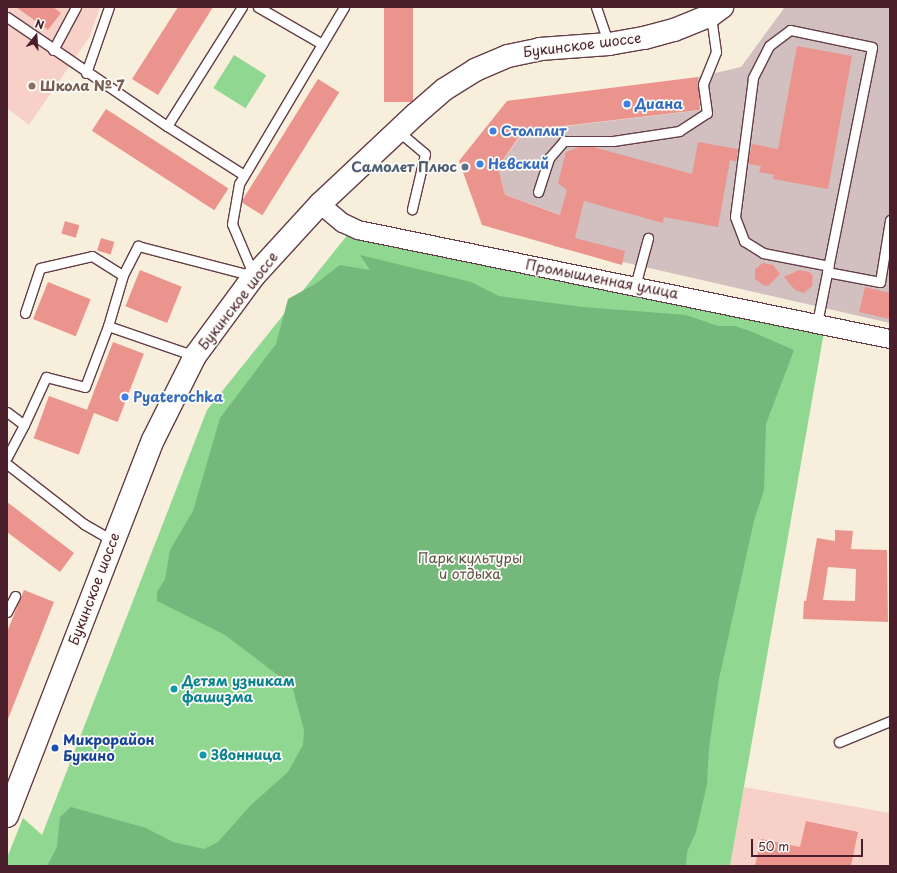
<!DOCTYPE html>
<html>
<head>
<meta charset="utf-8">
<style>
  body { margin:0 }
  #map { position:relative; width:897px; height:873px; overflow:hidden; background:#f7eedc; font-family:"Playpen Sans",sans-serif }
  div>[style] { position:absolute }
  .built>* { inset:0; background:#f7d1c8 }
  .industrial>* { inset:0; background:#d2bfc0 }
  .green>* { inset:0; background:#90d791; transform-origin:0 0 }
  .forest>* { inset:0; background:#74b87b }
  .building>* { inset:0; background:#ea948d; transform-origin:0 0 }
  .roads { filter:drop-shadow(1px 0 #643e46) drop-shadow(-1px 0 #643e46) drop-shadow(0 1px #643e46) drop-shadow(0 -1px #643e46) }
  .lane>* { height:9px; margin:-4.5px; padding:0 4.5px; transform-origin:4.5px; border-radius:4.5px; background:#fff }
  .street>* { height:18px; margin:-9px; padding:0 9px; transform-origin:9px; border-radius:9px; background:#fff }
  .secondary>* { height:22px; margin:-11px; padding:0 11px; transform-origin:11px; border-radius:11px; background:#fff }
  .dots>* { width:11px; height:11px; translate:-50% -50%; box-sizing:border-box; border:2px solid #fdfcf7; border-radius:50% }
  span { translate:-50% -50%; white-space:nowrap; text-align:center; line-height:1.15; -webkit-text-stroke:3.5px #fdfcf7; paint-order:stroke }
  .street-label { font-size:14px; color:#4a1f2b }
  .education-label { font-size:14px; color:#785e54; font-weight:700 }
  .left { translate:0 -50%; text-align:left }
  .shop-label { font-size:14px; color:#366cbe; font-weight:700 }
  .service-label { font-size:14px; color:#4e5e75; font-weight:700 }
  .right { translate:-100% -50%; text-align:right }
  .park-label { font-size:14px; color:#5f564a }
  .culture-label { font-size:14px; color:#0d838f; font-weight:700 }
  .transit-label { font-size:14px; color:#164399; font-weight:700 }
  .frame { position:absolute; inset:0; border:8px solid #4a1f2b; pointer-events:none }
  .north { position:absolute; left:16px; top:16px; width:40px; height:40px; -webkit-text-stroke:3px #fdfcf7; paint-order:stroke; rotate:17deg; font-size:11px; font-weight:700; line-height:16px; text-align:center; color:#4a1f2b }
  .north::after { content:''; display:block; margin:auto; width:14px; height:18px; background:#4a1f2b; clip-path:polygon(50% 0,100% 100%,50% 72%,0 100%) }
  .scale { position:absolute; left:751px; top:839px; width:112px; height:18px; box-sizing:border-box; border:2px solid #4a1f2b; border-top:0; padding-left:5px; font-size:12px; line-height:14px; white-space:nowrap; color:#4a1f2b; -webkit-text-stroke:3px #fdfcf7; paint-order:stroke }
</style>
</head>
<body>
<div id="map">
  <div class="built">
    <div style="clip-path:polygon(7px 7px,100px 7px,90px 36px,29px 125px,7px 108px)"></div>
    <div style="clip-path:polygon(744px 787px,890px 813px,890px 866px,730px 866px)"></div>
  </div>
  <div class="industrial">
    <div style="clip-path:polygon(785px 7px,890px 7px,890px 323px,553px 246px,558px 214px,505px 195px,498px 167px,524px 131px,702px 110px,698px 77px,741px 67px)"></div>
  </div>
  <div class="green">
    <div style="left:234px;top:55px;width:38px;height:39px;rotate:32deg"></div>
    <div style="clip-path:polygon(349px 233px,824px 332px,730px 866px,7px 866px,7px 858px,23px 818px,42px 835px,207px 410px)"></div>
  </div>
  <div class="forest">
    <div style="clip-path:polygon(360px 255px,471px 282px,499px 296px,583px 307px,686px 315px,718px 326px,735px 326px,750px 331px,794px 350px,766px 424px,764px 490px,754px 521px,719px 679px,709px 748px,707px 784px,696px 832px,687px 852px,686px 866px,47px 866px,57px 847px,60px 817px,71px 807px,146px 828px,173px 842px,204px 849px,218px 842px,251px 805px,288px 772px,303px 745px,304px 730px,292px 686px,225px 635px,157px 601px,157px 592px,165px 579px,170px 550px,193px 511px,220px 418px,276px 344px,288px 299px,315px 284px,340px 265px,370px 270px)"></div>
  </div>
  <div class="building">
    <div style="clip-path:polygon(16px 7px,53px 7px,61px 13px,48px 30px)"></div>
    <div style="clip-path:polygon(178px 7px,213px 7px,158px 95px,132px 79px)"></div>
    <div style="left:384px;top:7px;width:29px;height:95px"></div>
    <div style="clip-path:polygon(797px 46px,852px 56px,828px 189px,773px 179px,774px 175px,759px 172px,761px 166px,748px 164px,752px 144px,778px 149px)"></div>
    <div style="clip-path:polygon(698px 77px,700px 110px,512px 132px,521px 134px,498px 167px,505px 195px,560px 215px,567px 190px,558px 183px,566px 152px,579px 147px,593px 147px,692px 174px,698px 142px,738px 149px,736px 162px,730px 160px,718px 227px,664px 217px,663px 223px,584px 201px,575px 238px,625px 251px,622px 265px,482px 225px,459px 161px,507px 101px)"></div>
    <div style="left:318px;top:79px;width:25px;height:145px;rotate:32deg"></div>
    <div style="left:106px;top:109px;width:146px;height:26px;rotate:33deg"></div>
    <div style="left:65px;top:221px;width:15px;height:13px;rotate:16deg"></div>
    <div style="left:101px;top:238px;width:14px;height:13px;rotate:17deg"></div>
    <div style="clip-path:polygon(763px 263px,773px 265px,780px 274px,768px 286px,763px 285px,755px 279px,755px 269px)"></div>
    <div style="left:140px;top:270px;width:45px;height:39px;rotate:22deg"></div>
    <div style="clip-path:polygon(799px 270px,809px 272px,813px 276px,812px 286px,804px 293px,795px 290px,784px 277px)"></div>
    <div style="left:48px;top:282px;width:46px;height:40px;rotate:22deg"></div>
    <div style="clip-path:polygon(865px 287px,890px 293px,890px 319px,859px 312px)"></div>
    <div style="left:113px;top:342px;width:33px;height:73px;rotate:21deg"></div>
    <div style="left:49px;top:396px;width:48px;height:45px;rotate:20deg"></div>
    <div style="clip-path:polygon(7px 502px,74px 553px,60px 572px,7px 532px)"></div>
    <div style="clip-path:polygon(evenodd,835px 530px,853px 531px,851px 549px,887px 550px,888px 622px,803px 619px,804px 601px,806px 601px,817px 538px,835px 541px,835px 530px,828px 567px,856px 569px,855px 601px,823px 600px,828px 567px)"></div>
    <div style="clip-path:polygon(24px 590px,54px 602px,8px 719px,7px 632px)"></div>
    <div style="clip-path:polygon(806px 821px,858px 832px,851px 866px,755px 866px,761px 839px,800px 847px)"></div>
  </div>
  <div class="roads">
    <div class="lane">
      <div style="left:258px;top:7px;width:74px;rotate:30deg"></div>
      <div style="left:596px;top:7px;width:39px;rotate:71deg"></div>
      <div style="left:7px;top:17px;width:194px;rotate:34.3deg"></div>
      <div style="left:167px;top:126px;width:141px;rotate:-57.8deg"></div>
      <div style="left:53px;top:50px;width:49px;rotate:-61.9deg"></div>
      <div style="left:86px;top:73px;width:70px;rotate:-70.8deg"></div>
      <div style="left:167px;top:126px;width:91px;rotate:32.5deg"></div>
      <div style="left:398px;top:131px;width:35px;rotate:40deg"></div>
      <div style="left:425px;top:154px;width:57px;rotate:103.3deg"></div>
      <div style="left:538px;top:192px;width:36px;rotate:-72deg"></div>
      <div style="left:549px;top:158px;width:23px;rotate:-49deg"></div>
      <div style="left:564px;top:141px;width:49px"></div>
      <div style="left:613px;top:141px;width:67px;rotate:-8.6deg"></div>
      <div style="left:679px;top:131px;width:33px;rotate:-33deg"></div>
      <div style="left:707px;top:113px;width:29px;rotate:-98deg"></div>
      <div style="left:703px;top:84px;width:35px;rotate:-68deg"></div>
      <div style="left:716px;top:52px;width:37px;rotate:-98deg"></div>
      <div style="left:827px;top:272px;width:54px;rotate:10.7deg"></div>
      <div style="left:880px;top:282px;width:63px;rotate:-80.8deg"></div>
      <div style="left:635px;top:286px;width:50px;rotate:-74.8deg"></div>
      <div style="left:25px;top:313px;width:47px;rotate:-71.6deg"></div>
      <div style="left:40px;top:268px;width:53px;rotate:-13deg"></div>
      <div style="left:92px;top:256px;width:36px;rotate:32deg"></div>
      <div style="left:817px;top:323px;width:281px;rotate:-78.7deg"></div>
      <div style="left:872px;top:47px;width:84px;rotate:-168.3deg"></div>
      <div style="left:790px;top:30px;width:26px;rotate:143deg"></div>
      <div style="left:769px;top:46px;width:36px;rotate:117deg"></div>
      <div style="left:753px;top:78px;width:140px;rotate:97.4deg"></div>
      <div style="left:735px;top:217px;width:26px;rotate:69deg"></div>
      <div style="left:744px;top:241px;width:22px;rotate:32deg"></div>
      <div style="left:763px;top:253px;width:67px;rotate:11.1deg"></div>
      <div style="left:108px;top:326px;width:53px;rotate:-73.6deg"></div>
      <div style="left:123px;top:275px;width:33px;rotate:-63deg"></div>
      <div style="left:138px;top:246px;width:120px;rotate:14.5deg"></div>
      <div style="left:254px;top:276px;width:56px;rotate:-112.9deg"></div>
      <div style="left:232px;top:224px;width:41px;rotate:-80.1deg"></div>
      <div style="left:239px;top:184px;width:206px;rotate:-59.3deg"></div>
      <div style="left:7px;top:412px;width:21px;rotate:37deg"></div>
      <div style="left:24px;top:425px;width:36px;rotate:118deg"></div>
      <div style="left:24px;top:425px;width:53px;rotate:-65.4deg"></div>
      <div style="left:46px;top:377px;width:40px;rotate:14.4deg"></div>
      <div style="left:85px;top:387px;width:65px;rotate:-69.3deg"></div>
      <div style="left:108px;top:326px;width:92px;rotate:19deg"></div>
      <div style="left:7px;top:464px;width:98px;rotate:37.9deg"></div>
      <div style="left:84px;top:524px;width:34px;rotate:30deg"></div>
      <div style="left:7px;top:612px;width:18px;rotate:-63deg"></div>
      <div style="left:839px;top:742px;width:55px;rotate:-22.4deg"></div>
    </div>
    <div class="street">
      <div style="left:320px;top:204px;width:30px;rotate:40deg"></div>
      <div style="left:343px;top:223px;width:17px;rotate:25deg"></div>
      <div style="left:358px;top:230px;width:543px;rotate:11.58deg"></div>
    </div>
    <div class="secondary">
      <div style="left:7px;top:816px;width:403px;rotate:-68.8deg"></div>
      <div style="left:153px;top:440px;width:94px;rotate:-63.4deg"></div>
      <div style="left:195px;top:356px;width:99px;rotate:-53.6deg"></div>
      <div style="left:254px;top:276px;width:98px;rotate:-47.5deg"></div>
      <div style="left:320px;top:204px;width:132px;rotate:-43.2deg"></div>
      <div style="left:416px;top:114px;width:38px;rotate:-41deg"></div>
      <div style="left:445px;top:89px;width:36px;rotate:-32deg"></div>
      <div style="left:475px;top:70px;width:36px;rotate:-23deg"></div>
      <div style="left:508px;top:56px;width:33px;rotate:-12deg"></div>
      <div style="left:540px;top:49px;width:69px;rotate:-4.1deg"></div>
      <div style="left:609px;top:44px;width:36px;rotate:-10deg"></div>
      <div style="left:644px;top:38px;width:31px;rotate:-15deg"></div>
      <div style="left:674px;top:30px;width:40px;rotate:-22deg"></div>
      <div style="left:711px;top:15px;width:14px;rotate:-36deg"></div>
    </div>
  </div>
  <div class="dots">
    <div style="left:32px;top:86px;background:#8d6e63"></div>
    <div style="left:627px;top:104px;background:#3f7fe0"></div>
    <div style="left:493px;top:131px;background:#3f7fe0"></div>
    <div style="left:480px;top:164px;background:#3f7fe0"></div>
    <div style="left:465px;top:167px;background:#5c6f8a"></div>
    <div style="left:125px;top:397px;background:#3f7fe0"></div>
    <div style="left:174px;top:689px;background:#0f9aa8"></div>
    <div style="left:55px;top:748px;background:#1a4fb4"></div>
    <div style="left:203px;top:755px;background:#0f9aa8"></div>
  </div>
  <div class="street-label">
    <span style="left:582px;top:45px;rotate:-7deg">Букинское шоссе</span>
    <span style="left:602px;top:279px;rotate:11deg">Промышленная улица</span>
    <span style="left:238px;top:301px;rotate:-52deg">Букинское шоссе</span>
    <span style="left:94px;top:589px;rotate:-69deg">Букинское шоссе</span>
  </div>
  <div class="education-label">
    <span class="left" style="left:40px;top:86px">Школа № 7</span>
  </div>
  <div class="shop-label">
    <span class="left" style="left:635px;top:104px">Диана</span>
    <span class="left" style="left:501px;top:131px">Столплит</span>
    <span class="left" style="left:488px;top:164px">Невский</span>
    <span class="left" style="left:133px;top:397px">Pyaterochka</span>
  </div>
  <div class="service-label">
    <span class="right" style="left:457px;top:167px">Самолет Плюс</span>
  </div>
  <div class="park-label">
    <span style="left:470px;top:566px">Парк культуры<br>и отдыха</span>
  </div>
  <div class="culture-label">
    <span class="left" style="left:182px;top:689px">Детям узникам<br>фашизма</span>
    <span class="left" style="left:211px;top:755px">Звонница</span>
  </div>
  <div class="transit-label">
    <span class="left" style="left:63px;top:748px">Микрорайон<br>Букино</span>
  </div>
  <div class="frame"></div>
  <div class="north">N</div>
  <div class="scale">50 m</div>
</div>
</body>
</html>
